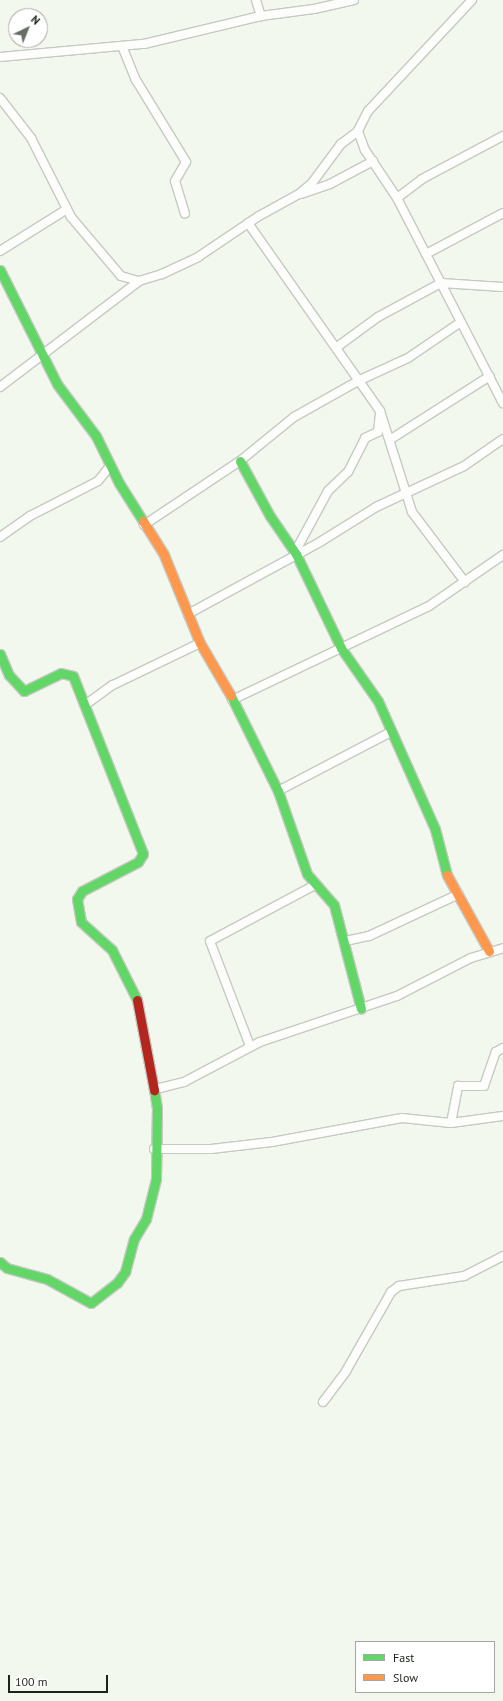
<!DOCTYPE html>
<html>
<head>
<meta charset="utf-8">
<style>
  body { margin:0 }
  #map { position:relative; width:503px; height:1701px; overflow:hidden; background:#f2f8ee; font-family:"PT Sans",sans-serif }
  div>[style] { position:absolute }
  .roads { filter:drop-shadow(1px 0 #c5cac2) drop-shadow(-1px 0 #c5cac2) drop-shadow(0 1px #c5cac2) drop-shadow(0 -1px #c5cac2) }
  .street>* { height:8px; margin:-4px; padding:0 4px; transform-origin:4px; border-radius:4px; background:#fdfefc }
  .fast>* { height:9px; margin:-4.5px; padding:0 4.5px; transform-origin:4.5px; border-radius:4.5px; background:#63d668 }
  .slow>* { height:9px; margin:-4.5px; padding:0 4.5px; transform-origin:4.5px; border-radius:4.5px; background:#ff974d }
  .jam>* { height:9px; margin:-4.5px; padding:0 4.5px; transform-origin:4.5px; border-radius:4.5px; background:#b3261e }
  span { translate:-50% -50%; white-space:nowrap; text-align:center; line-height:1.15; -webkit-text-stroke:3px #fff; paint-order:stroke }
  .legend { position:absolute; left:355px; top:1641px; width:140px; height:52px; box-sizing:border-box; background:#fff; border:1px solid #a5a7a4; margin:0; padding:5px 7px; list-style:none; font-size:12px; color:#1d221b }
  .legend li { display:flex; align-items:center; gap:8px; height:20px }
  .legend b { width:20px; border:1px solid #a5a7a4 }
  .north { position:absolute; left:8px; top:8px; width:40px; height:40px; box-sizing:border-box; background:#fff; border:1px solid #a5a7a4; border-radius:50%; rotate:43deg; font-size:11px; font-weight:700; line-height:16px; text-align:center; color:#1d221b }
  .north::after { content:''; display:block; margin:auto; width:14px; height:18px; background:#686d65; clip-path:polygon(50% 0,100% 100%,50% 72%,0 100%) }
  .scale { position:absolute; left:8px; top:1675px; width:100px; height:18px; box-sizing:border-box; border:2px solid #1d221b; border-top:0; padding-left:5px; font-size:12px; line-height:14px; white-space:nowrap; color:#1d221b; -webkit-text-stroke:3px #fff; paint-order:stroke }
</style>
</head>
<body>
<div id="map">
  <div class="roads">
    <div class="street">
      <div style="left:256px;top:0;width:17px;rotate:73deg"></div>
      <div style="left:472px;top:0;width:152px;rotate:133.1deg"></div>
      <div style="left:368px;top:111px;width:22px;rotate:117deg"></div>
      <div style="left:358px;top:131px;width:20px;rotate:70deg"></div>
      <div style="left:365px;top:150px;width:58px;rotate:56.3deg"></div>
      <div style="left:397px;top:198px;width:231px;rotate:62.7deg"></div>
      <div style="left:122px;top:46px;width:37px;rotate:68deg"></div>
      <div style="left:136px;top:80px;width:96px;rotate:58.6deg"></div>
      <div style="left:186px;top:162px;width:22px;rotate:120deg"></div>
      <div style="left:175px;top:181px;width:34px;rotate:73deg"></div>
      <div style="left:0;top:57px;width:145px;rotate:-5.2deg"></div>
      <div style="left:144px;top:44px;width:120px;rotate:-13.5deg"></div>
      <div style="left:261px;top:16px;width:53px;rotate:-7.5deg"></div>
      <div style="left:314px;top:9px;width:41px;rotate:-12.7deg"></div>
      <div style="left:0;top:98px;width:51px;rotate:52.2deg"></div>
      <div style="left:31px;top:138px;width:89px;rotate:63.1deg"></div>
      <div style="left:71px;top:217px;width:77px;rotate:49.7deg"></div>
      <div style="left:121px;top:276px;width:19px;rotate:16deg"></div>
      <div style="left:301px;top:194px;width:31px;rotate:-19deg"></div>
      <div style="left:330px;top:184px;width:49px;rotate:-28.1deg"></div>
      <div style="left:397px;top:198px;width:31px;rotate:-37deg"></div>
      <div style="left:422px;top:179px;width:92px;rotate:-28deg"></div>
      <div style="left:248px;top:223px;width:230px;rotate:54.9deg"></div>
      <div style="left:380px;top:411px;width:106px;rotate:72.4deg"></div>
      <div style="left:412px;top:512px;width:88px;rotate:52.9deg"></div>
      <div style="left:0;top:251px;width:79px;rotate:-32.1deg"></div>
      <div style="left:426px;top:254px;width:87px;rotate:-28deg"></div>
      <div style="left:337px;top:347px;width:51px;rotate:-36.2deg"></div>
      <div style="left:378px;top:317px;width:72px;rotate:-28.4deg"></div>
      <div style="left:441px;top:283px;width:62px;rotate:3.7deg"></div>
      <div style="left:0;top:387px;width:175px;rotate:-37.3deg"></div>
      <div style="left:139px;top:281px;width:24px;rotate:-17deg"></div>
      <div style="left:162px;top:274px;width:40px;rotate:-25deg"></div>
      <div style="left:198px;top:257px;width:73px;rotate:-33.9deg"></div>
      <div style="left:259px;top:216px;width:46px;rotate:-28.8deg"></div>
      <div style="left:299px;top:194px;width:17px;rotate:-40deg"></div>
      <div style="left:312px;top:183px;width:49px;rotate:-53.4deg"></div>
      <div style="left:341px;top:144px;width:21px;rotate:-37deg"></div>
      <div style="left:391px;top:439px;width:117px;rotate:-32.5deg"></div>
      <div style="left:144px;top:525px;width:115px;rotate:-33.7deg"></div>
      <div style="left:240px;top:461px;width:70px;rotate:-39.2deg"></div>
      <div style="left:294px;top:417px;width:76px;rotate:-29.3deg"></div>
      <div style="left:360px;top:380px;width:53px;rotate:-24.6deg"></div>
      <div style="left:408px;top:358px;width:64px;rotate:-34.2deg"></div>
      <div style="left:0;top:537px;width:37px;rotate:-35deg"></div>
      <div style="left:30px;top:516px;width:76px;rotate:-27.2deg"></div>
      <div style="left:98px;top:481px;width:19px;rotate:-51deg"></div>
      <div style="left:295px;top:552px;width:69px;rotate:-61.6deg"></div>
      <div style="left:328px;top:491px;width:28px;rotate:-44deg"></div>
      <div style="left:348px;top:472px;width:38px;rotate:-63deg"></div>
      <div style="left:365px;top:438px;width:14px;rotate:-25deg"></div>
      <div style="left:378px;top:432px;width:18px;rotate:-84deg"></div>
      <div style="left:188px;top:614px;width:150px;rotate:-28.6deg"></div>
      <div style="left:320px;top:542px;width:66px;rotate:-32deg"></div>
      <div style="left:376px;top:507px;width:97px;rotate:-25deg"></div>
      <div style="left:464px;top:466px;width:47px;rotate:-34.7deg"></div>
      <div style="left:232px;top:700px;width:218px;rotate:-25.5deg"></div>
      <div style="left:429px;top:606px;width:90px;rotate:-34.6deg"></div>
      <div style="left:85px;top:705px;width:34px;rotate:-36deg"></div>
      <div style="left:113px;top:685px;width:97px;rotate:-25.8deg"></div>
      <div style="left:278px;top:791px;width:127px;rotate:-27.6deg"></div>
      <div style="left:345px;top:941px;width:25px;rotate:-12deg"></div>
      <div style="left:369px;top:936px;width:99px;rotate:-25deg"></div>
      <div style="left:250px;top:1046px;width:112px;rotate:-110.9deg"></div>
      <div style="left:210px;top:941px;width:119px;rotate:-28.1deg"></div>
      <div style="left:156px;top:1089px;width:29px;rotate:-14deg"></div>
      <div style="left:184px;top:1082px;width:86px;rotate:-27.8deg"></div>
      <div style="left:260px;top:1042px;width:145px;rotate:-18.6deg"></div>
      <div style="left:397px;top:996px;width:83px;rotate:-27.2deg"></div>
      <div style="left:471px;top:958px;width:34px;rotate:-17deg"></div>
      <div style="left:451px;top:1123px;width:38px;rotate:-79deg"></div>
      <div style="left:458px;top:1086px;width:26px"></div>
      <div style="left:484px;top:1086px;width:36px;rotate:-71deg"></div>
      <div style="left:496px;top:1052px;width:8px;rotate:-30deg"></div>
      <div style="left:154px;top:1149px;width:57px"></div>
      <div style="left:211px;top:1149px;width:61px;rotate:-6.5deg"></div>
      <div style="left:272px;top:1142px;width:132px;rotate:-10.5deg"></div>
      <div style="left:402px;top:1118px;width:49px;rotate:5.8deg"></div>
      <div style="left:451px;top:1123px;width:52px;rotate:-7.7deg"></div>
      <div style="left:323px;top:1402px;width:39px;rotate:-53deg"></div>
      <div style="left:346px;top:1371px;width:91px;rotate:-60.3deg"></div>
      <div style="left:391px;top:1292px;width:10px;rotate:-37deg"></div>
      <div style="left:399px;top:1286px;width:66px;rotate:-8.7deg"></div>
      <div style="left:464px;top:1276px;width:44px;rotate:-27.1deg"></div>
    </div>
    <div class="fast">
      <div style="left:0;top:270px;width:127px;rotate:63.4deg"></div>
      <div style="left:57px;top:384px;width:65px;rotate:53.1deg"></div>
      <div style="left:96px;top:436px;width:52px;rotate:63.9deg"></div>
      <div style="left:119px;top:483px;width:45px;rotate:57.7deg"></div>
      <div style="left:240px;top:461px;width:63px;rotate:61.4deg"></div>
      <div style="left:270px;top:516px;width:46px;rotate:55.6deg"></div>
      <div style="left:296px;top:554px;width:104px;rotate:64.4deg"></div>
      <div style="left:341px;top:648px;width:65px;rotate:55.1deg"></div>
      <div style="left:378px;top:701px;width:140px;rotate:66deg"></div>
      <div style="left:435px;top:829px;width:48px;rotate:75.4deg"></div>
      <div style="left:0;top:654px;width:23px;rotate:67deg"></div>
      <div style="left:9px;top:675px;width:22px;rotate:47deg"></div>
      <div style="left:24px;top:691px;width:41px;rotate:-25.9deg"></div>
      <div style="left:61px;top:673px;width:12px;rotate:14deg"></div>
      <div style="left:73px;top:676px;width:191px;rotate:68.5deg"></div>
      <div style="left:143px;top:854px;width:9px;rotate:122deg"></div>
      <div style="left:138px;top:862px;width:63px;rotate:152.6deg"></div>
      <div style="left:82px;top:891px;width:9px;rotate:122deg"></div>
      <div style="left:77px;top:899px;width:23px;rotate:80deg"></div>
      <div style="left:81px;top:922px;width:42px;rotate:42.1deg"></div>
      <div style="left:112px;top:950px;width:56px;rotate:63.4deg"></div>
      <div style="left:231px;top:696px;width:106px;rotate:63.7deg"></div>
      <div style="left:278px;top:791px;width:88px;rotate:70.7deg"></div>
      <div style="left:307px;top:874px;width:41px;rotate:48.9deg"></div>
      <div style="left:334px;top:905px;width:107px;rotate:75.4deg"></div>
      <div style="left:0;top:1262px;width:9px;rotate:41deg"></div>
      <div style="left:7px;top:1268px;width:41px;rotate:15.4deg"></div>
      <div style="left:47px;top:1279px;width:50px;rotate:28.6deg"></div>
      <div style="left:91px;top:1303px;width:33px;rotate:-38deg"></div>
      <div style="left:117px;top:1283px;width:14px;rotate:-54deg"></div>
      <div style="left:125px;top:1272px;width:34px;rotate:-75deg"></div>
      <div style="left:134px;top:1239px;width:23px;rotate:-59deg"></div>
      <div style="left:146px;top:1219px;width:41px;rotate:-76deg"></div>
      <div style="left:156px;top:1179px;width:71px;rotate:-89.2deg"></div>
      <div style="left:157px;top:1108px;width:18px;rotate:-99deg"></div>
    </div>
    <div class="slow">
      <div style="left:143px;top:521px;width:40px;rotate:58deg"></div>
      <div style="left:164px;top:555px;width:95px;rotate:67.8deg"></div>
      <div style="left:200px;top:643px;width:61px;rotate:59.7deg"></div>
      <div style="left:447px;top:875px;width:87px;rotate:61.1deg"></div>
    </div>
    <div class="jam">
      <div style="left:137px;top:1000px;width:92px;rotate:79.3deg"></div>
    </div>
  </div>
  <ul class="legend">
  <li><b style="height:5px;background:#63d668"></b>Fast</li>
  <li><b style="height:5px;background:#ff974d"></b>Slow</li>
  </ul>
  <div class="north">N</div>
  <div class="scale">100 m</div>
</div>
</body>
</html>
